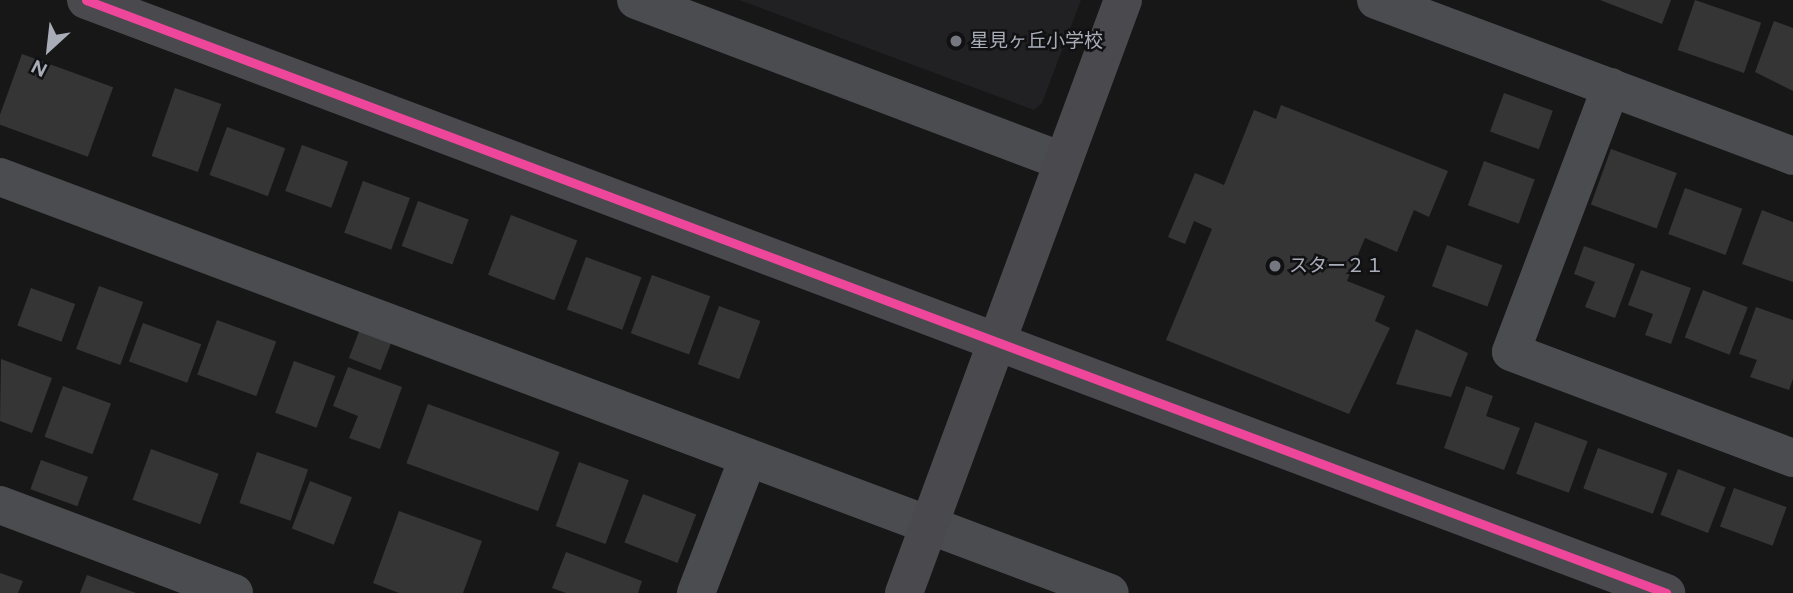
<!DOCTYPE html>
<html>
<head>
<meta charset="utf-8">
<style>
  body { margin:0 }
  #map { position:relative; width:1793px; height:593px; overflow:hidden; background:#171717; font-family:Figtree,"Noto Sans JP",sans-serif }
  div>[style] { position:absolute }
  .built>* { inset:0; background:#212123 }
  .building>* { inset:0; background:#353536; transform-origin:0 0 }
  .street>* { height:38px; margin:-19px; padding:0 19px; transform-origin:19px; border-radius:19px; background:#4b4c50 }
  .secondary>* { height:38px; margin:-19px; padding:0 19px; transform-origin:19px; border-radius:19px; background:#4a4a4e }
  .cycleway>* { height:9px; margin:-4.5px; padding:0 4.5px; transform-origin:4.5px; border-radius:4.5px; background:#ed469a }
  .dots>* { width:19px; height:19px; translate:-50% -50%; box-sizing:border-box; border:4px solid #111113; border-radius:50% }
  span { translate:-50% -50%; white-space:nowrap; text-align:center; line-height:1.15; -webkit-text-stroke:5px #111113; paint-order:stroke }
  .poi-label { font-size:19px; color:#a8adb8 }
  .left { translate:0 -50%; text-align:left }
  .north { position:absolute; left:14px; top:14px; width:70px; height:70px; -webkit-text-stroke:5px #111113; paint-order:stroke; rotate:207deg; font-size:19px; font-weight:700; line-height:28px; text-align:center; color:#a8adb8 }
  .north::after { content:''; display:block; margin:auto; width:24px; height:32px; background:#a8adb8; clip-path:polygon(50% 0,100% 100%,50% 72%,0 100%) }
</style>
</head>
<body>
<div id="map">
  <div class="built">
    <div style="clip-path:polygon(739px 0,1081px 0,1042px 103px,1034px 110px)"></div>
  </div>
  <div class="building">
    <div style="clip-path:polygon(1600px 0,1671px 0,1662px 24px)"></div>
    <div style="left:1695px;top:0;width:70px;height:53px;rotate:19deg"></div>
    <div style="clip-path:polygon(1774px 21px,1793px 28px,1793px 91px,1755px 72px)"></div>
    <div style="left:22px;top:54px;width:97px;height:74px;rotate:20deg"></div>
    <div style="left:175px;top:88px;width:49px;height:72px;rotate:19deg"></div>
    <div style="left:1504px;top:93px;width:52px;height:41px;rotate:20deg"></div>
    <div style="clip-path:polygon(1281px 105px,1448px 171px,1429px 217px,1414px 210px,1397px 252px,1365px 238px,1347px 281px,1385px 296px,1375px 321px,1390px 328px,1349px 414px,1166px 340px,1212px 229px,1194px 221px,1185px 244px,1168px 237px,1195px 173px,1224px 185px,1254px 110px,1276px 119px)"></div>
    <div style="left:227px;top:127px;width:62px;height:51px;rotate:20deg"></div>
    <div style="left:302px;top:145px;width:49px;height:49px;rotate:20deg"></div>
    <div style="left:1611px;top:149px;width:70px;height:59px;rotate:20deg"></div>
    <div style="left:1484px;top:161px;width:54px;height:47px;rotate:20deg"></div>
    <div style="left:363px;top:181px;width:50px;height:55px;rotate:20deg"></div>
    <div style="left:1685px;top:188px;width:61px;height:49px;rotate:20deg"></div>
    <div style="left:418px;top:201px;width:54px;height:48px;rotate:20deg"></div>
    <div style="clip-path:polygon(1762px 210px,1793px 222px,1793px 282px,1742px 264px)"></div>
    <div style="left:511px;top:215px;width:71px;height:64px;rotate:21deg"></div>
    <div style="left:1447px;top:245px;width:59px;height:44px;rotate:20deg"></div>
    <div style="clip-path:polygon(1584px 246px,1635px 264px,1615px 318px,1585px 307px,1595px 282px,1574px 274px)"></div>
    <div style="left:586px;top:257px;width:59px;height:56px;rotate:20deg"></div>
    <div style="clip-path:polygon(1641px 270px,1691px 288px,1671px 344px,1645px 335px,1653px 314px,1628px 305px)"></div>
    <div style="left:652px;top:275px;width:62px;height:62px;rotate:20deg"></div>
    <div style="left:99px;top:286px;width:47px;height:67px;rotate:20deg"></div>
    <div style="left:31px;top:288px;width:47px;height:40px;rotate:20deg"></div>
    <div style="left:1703px;top:290px;width:48px;height:51px;rotate:21deg"></div>
    <div style="left:719px;top:306px;width:44px;height:62px;rotate:20deg"></div>
    <div style="clip-path:polygon(1756px 307px,1793px 320px,1793px 379px,1789px 390px,1750px 377px,1757px 360px,1739px 354px)"></div>
    <div style="left:217px;top:320px;width:63px;height:58px;rotate:20deg"></div>
    <div style="left:143px;top:323px;width:62px;height:41px;rotate:20deg"></div>
    <div style="left:360px;top:329px;width:34px;height:31px;rotate:21deg"></div>
    <div style="clip-path:polygon(1416px 329px,1468px 353px,1451px 397px,1396px 384px)"></div>
    <div style="clip-path:polygon(1px 359px,52px 378px,32px 433px,0 421px)"></div>
    <div style="left:294px;top:361px;width:44px;height:55px;rotate:20deg"></div>
    <div style="clip-path:polygon(348px 367px,402px 387px,380px 449px,349px 438px,358px 416px,333px 406px)"></div>
    <div style="left:63px;top:386px;width:51px;height:54px;rotate:20deg"></div>
    <div style="clip-path:polygon(1466px 386px,1493px 396px,1486px 416px,1520px 428px,1504px 470px,1444px 448px)"></div>
    <div style="left:428px;top:404px;width:140px;height:63px;rotate:20deg"></div>
    <div style="left:1535px;top:422px;width:56px;height:55px;rotate:20deg"></div>
    <div style="left:1598px;top:448px;width:74px;height:43px;rotate:20deg"></div>
    <div style="left:151px;top:449px;width:72px;height:54px;rotate:20deg"></div>
    <div style="left:257px;top:452px;width:54px;height:54px;rotate:19deg"></div>
    <div style="left:41px;top:460px;width:50px;height:31px;rotate:20deg"></div>
    <div style="left:579px;top:462px;width:53px;height:68px;rotate:20deg"></div>
    <div style="left:1678px;top:469px;width:51px;height:49px;rotate:21deg"></div>
    <div style="left:310px;top:481px;width:45px;height:51px;rotate:21deg"></div>
    <div style="left:1734px;top:488px;width:56px;height:41px;rotate:20deg"></div>
    <div style="left:643px;top:494px;width:57px;height:52px;rotate:21deg"></div>
    <div style="clip-path:polygon(399px 511px,482px 541px,463px 593px,399px 593px,373px 583px)"></div>
    <div style="clip-path:polygon(566px 552px,642px 581px,638px 593px,566px 593px,552px 588px)"></div>
    <div style="clip-path:polygon(0 573px,23px 581px,18px 593px,0 593px)"></div>
    <div style="clip-path:polygon(87px 575px,136px 593px,80px 593px)"></div>
  </div>
  <div class="street">
    <div style="left:636px;top:0;width:454px;rotate:20.7deg"></div>
    <div style="left:1376px;top:0;width:445px;rotate:20.5deg"></div>
    <div style="left:1611px;top:87px;width:283px;rotate:110.7deg"></div>
    <div style="left:1511px;top:352px;width:301px;rotate:20.6deg"></div>
    <div style="left:0;top:177px;width:1185px;rotate:20.54deg"></div>
    <div style="left:0;top:505px;width:250px;rotate:20.6deg"></div>
    <div style="left:696px;top:593px;width:145px;rotate:-68.9deg"></div>
  </div>
  <div class="secondary">
    <div style="left:86px;top:0;width:1688px;rotate:20.57deg"></div>
    <div style="left:904px;top:593px;width:632px;rotate:-69.73deg"></div>
  </div>
  <div class="cycleway">
    <div style="left:86px;top:0;width:1688px;rotate:20.57deg"></div>
  </div>
  <div class="dots">
    <div style="left:956px;top:41px;background:#757880"></div>
    <div style="left:1275px;top:266px;background:#757880"></div>
  </div>
  <div class="poi-label">
    <span class="left" style="left:970px;top:41px">星見ヶ丘小学校</span>
    <span class="left" style="left:1289px;top:266px">スター２１</span>
  </div>
  <div class="north">N</div>
</div>
</body>
</html>
